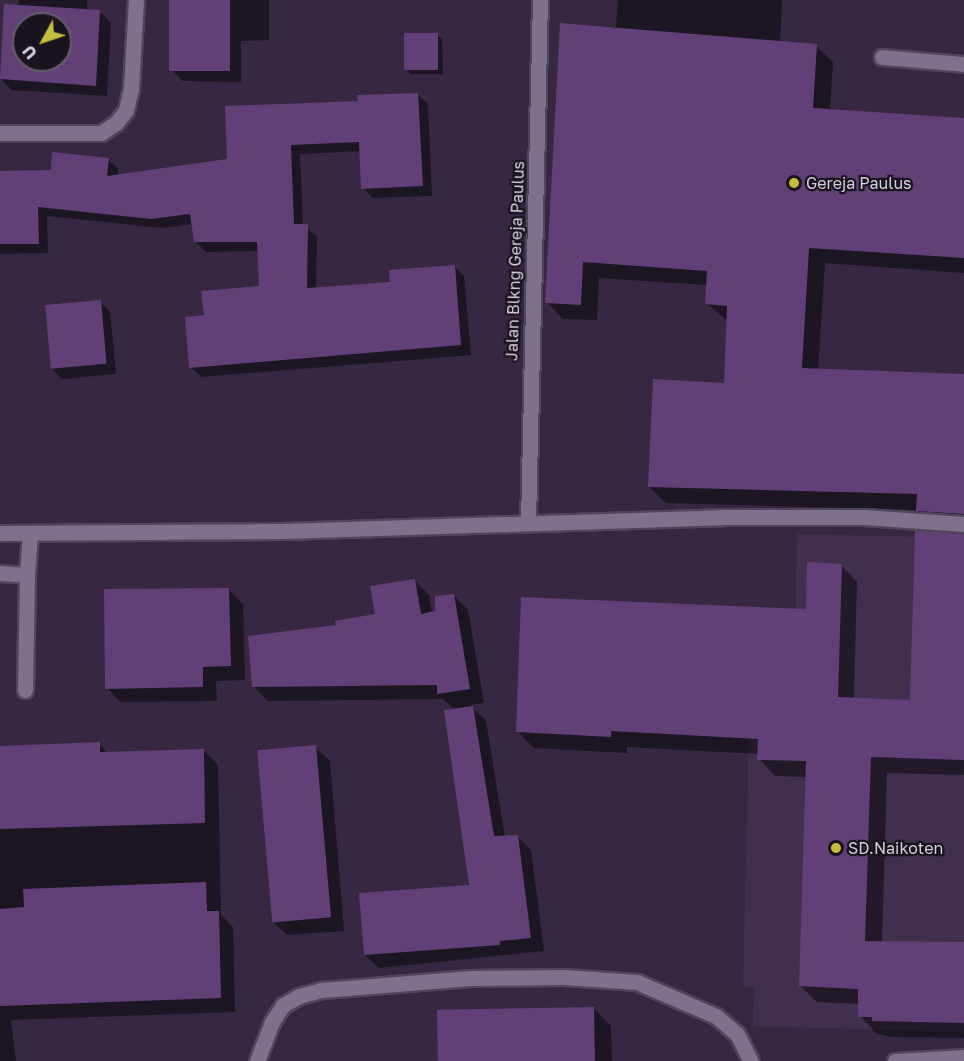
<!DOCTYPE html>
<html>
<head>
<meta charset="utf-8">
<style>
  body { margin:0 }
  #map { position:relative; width:964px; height:1061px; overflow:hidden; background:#362840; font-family:"Golos Text",sans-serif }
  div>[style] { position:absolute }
  .built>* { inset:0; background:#41304d }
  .shadow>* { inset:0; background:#0007 }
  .building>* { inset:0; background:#614078; transform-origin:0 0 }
  .roads { filter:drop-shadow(2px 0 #514559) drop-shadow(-2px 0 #514559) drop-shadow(0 2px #514559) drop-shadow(0 -2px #514559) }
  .minor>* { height:15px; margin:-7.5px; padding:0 7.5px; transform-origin:7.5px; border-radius:7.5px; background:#7f708b }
  .dots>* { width:16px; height:16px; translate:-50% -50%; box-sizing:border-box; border:3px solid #1a141e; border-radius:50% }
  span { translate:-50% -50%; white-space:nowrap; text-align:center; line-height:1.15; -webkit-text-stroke:4.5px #1a141e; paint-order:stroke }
  .poi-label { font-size:16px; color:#d6cddc }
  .left { translate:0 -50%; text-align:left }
  .street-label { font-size:16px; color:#d6cddc }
  .north { position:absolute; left:12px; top:12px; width:60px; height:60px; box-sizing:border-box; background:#1a141e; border:2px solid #655e6a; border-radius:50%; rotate:230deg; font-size:16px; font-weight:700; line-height:24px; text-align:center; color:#d6cddc }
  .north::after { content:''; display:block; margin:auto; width:21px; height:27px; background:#c4bc3d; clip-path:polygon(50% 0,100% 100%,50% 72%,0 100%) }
</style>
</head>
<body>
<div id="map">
  <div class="built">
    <div style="clip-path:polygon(797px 534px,964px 538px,964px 1032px,753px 1026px,754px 987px,743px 987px,750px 690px,794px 691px)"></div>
  </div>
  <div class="shadow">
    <div style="clip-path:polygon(evenodd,19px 0,87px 0,88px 11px,100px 12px,111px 23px,107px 96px,12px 90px,1px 79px,19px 0,24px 24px,60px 24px,60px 60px,24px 60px,24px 24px)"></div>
    <div style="clip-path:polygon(171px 0,269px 0,269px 40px,241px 41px,241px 82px,183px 81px,172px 70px)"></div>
    <div style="clip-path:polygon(618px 0,782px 0,780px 44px,816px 46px,833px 62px,830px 110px,964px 120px,964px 273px,825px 263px,818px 370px,964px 376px,964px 529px,934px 527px,917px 510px,666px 503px,650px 487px,726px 384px,728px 321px,707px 304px,707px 285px,599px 278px,597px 320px,563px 319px,547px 302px,562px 24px,616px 27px)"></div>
    <div style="clip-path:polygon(437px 35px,442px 39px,443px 74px,411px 74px,407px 69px)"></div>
    <div style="clip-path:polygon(418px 95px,428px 104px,432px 196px,373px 198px,363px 188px,361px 151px,300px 154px,303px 226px,317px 236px,316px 288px,391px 284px,454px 266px,464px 276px,471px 355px,201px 377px,191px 367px,205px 317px,261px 288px,259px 251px,206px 252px,196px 242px,193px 224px,162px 228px,47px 216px,48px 253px,0 254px,0 172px,52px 172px,108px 159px,118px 169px,118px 176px,229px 161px,359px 102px)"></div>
    <div style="clip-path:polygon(100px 302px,110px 312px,116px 374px,62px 379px,52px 369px)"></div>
    <div style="clip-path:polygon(964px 535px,964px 775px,887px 773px,882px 943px,964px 944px,964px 1038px,891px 1037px,876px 1033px,860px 1016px,860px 1004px,817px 1002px,800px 985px,807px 777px,775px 776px,759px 759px,759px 754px,627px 747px,627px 753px,534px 748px,518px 732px,807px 611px,841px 565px,857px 582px,854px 699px,911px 701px)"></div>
    <div style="clip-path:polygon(415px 581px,429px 595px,432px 613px,454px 596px,468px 610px,484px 703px,470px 705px,486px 721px,505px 837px,517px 836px,531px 850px,544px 951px,379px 968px,365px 955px,471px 886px,455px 710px,443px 699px,268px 701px,253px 686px,338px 626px,376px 615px)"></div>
    <div style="clip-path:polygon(229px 590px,243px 604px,245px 680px,216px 681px,217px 701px,121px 702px,107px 688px)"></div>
    <div style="clip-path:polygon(99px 744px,108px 753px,203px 750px,218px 765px,221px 915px,233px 927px,235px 1012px,11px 1020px,16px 1061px,0 1061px,0 747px)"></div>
    <div style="clip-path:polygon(315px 747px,330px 761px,344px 931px,287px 935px,272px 921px)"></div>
    <div style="clip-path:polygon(593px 1008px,611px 1026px,612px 1061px,439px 1061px)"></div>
  </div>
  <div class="building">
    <div style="left:169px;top:0;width:61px;height:71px"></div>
    <div style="clip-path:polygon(evenodd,4px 4px,100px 10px,96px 86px,0 79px,4px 4px,24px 24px,60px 24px,60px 60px,24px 60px,24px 24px)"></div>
    <div style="clip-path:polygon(560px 23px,817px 44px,813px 108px,964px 118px,964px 258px,809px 248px,802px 368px,964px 374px,964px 514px,916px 511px,917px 494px,648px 487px,653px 379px,724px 383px,727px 306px,705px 304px,707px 271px,583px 262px,581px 305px,545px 303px)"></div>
    <div style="left:404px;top:33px;width:34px;height:37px"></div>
    <div style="clip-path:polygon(418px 93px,423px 186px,361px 189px,359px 142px,291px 145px,294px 224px,308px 224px,307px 288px,390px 282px,389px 270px,455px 265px,461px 345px,189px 368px,185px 317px,204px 315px,201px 291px,259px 286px,257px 242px,194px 242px,190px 214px,151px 219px,38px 207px,39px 244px,0 244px,0 171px,51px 170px,52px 152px,109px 158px,107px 176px,227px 159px,225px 106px,358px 101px,357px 95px)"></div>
    <div style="left:101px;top:300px;width:64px;height:56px;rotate:85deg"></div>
    <div style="clip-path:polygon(915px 530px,964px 534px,964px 760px,871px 757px,865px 941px,964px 942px,964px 1023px,872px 1021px,872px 1017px,858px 1017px,858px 989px,799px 986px,806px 761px,757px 760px,758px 739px,611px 731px,611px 737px,516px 732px,521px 597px,806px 609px,807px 562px,842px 564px,838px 697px,910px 700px)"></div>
    <div style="clip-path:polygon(415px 579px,421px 614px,435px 611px,435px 596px,454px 594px,470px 689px,437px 694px,437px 685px,252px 687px,248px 636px,336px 625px,335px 621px,375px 614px,370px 586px)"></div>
    <div style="clip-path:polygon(229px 588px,231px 666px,203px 667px,203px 687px,105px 689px,104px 589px)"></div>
    <div style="clip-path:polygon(473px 706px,494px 836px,518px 835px,531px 938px,500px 941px,500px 945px,364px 955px,359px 893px,469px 885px,444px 710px)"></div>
    <div style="clip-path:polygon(100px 742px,100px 752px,204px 749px,205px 823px,0 829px,0 746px)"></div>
    <div style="left:316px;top:745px;width:173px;height:59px;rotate:85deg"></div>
    <div style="clip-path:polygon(206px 882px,207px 911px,219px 911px,221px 998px,0 1006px,0 909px,24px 907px,23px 889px)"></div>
    <div style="left:594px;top:1007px;width:54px;height:157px;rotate:89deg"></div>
  </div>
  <div class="roads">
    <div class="minor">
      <div style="left:882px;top:57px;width:82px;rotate:4.9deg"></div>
      <div style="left:0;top:133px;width:101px"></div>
      <div style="left:101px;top:133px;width:18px;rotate:-34deg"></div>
      <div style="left:116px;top:123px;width:16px;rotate:-52deg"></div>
      <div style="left:126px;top:110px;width:22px;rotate:-77deg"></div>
      <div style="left:131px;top:89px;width:89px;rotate:-86.8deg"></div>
      <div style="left:528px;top:523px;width:523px;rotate:-88.69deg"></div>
      <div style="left:0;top:533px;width:283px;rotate:-0.4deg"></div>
      <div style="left:283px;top:531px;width:439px;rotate:-1.8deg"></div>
      <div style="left:722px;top:517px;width:142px"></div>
      <div style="left:864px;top:517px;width:100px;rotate:4deg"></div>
      <div style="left:0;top:573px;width:27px;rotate:4deg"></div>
      <div style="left:27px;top:575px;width:115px;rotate:91deg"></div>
      <div style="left:27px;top:575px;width:42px;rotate:-85.9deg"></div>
      <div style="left:257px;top:1061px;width:42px;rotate:-69deg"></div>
      <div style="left:272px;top:1022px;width:20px;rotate:-57deg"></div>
      <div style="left:283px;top:1005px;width:18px;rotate:-29deg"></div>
      <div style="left:299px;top:996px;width:24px;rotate:-15deg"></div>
      <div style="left:322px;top:990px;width:149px;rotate:-4.6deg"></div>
      <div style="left:471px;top:978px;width:93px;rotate:-0.6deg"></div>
      <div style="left:564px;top:977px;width:73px;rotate:3.9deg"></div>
      <div style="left:637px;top:982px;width:86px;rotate:23.3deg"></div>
      <div style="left:716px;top:1016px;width:28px;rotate:41deg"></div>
      <div style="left:737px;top:1034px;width:30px;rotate:63deg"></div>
      <div style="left:895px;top:1061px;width:69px;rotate:-3.3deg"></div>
    </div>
  </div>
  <div class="dots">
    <div style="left:794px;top:183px;background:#c4bc3d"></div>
    <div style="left:836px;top:848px;background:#c4bc3d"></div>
  </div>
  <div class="poi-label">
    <span class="left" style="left:806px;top:183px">Gereja Paulus</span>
    <span class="left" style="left:848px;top:848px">SD.Naikoten</span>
  </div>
  <div class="street-label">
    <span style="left:515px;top:261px;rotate:-88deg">Jalan Blkng Gereja Paulus</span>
  </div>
  <div class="north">U</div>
</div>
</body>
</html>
